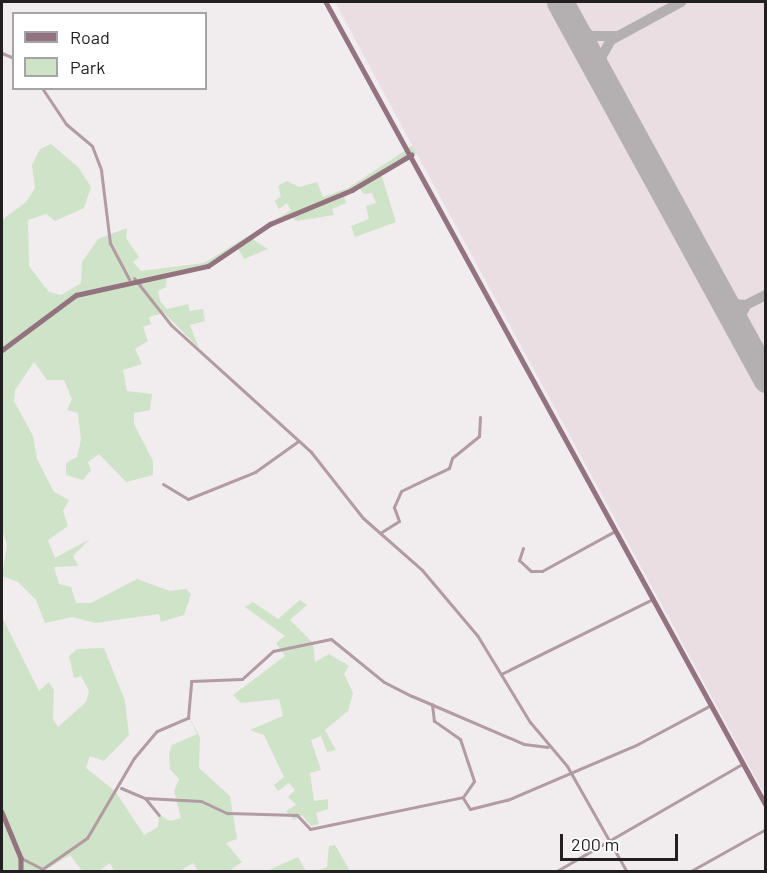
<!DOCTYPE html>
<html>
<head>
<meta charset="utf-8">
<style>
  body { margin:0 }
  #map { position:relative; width:767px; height:873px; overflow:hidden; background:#f1ecee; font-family:Barlow,sans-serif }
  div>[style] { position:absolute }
  .built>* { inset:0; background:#eadee2 }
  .green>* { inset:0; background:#cfe3c9 }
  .taxiway>* { height:10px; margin:-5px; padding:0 5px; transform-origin:5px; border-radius:5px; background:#b4b0b2 }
  .runway>* { height:27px; margin:-13.5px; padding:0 13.5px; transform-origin:13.5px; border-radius:13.5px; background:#b4b0b2 }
  .street>* { height:3px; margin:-1.5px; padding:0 1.5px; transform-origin:1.5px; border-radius:1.5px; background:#b29ba3 }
  .secondary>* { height:4.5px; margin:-2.25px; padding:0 2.25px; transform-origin:2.25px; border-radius:2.25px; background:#93737f }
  span { translate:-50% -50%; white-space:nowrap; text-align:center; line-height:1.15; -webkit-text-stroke:4.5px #fff; paint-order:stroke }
  .frame { position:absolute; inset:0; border:3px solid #211f20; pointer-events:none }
  .legend { position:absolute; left:12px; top:12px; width:195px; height:78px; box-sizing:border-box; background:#fff; border:2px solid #a6a5a6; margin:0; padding:8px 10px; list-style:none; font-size:18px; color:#211f20 }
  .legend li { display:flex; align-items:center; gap:12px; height:30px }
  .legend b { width:30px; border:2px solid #a6a5a6 }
  .scale { position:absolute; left:560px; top:834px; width:118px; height:27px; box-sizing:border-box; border:3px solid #211f20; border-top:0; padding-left:8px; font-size:18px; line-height:21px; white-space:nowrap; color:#211f20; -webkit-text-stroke:4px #fff; paint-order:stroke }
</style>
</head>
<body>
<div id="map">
  <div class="built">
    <div style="clip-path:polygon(335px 2px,765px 2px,765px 795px,399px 121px)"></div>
  </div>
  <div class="green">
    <div style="clip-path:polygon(51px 144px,78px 167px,91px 187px,84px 208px,55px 221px,46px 214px,28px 220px,29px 266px,49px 292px,61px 295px,81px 283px,82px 262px,98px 239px,127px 228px,126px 238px,139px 257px,133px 262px,141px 271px,204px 263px,291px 210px,287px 203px,279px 209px,275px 201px,281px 196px,278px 186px,287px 181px,299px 187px,317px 182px,323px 197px,348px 188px,412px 146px,417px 153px,381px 174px,396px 222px,355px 237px,351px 226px,369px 219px,366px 206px,376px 203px,372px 193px,364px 194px,359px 188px,344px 196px,346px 203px,332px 209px,334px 215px,297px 221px,288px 216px,251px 238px,268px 249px,244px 259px,237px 247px,208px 266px,167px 276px,166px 287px,158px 291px,160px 301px,167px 309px,188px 304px,190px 311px,203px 309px,205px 321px,190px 325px,199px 348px,164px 313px,149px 317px,151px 324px,143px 327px,148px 341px,135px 349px,142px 364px,123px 370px,127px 391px,152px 394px,150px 410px,134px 413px,134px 424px,153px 461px,153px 475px,126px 482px,99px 454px,88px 462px,91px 470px,83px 480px,66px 475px,66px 463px,77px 457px,81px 440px,78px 413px,67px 410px,72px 399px,64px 380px,47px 380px,34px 362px,15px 390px,14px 401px,33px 436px,37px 459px,54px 492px,69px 500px,63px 511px,68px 526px,48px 540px,55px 558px,90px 539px,73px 556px,78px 566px,54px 567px,59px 584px,71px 587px,76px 603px,91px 603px,137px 579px,170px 591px,186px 589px,191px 594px,184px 615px,161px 622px,159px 614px,95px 623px,72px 617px,45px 623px,36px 600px,18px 582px,2px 576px,7px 545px,2px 530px,2px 220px,26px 202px,35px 188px,32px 165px,40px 149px)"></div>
    <div style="clip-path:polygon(300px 600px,307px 605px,290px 620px,313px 643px,315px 662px,329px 654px,349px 666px,344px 674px,353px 693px,348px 711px,325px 730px,336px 750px,327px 752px,321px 736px,311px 740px,321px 770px,310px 773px,314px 801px,328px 799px,328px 809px,316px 813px,319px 824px,311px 826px,302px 815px,294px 820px,286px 811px,296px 805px,288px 797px,295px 790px,289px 783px,278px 791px,274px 785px,284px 777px,264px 735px,250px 730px,283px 716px,279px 699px,241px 703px,233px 695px,285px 656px,276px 643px,285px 636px,245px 607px,253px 602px,278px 619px)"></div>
    <div style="clip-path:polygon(2px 617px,39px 691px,49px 682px,54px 690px,53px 719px,58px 727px,86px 702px,89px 691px,81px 676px,74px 678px,69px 656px,77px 649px,104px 648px,125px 701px,129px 735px,104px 761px,90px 756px,86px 768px,115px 791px,144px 835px,158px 827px,159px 815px,170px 821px,181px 818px,174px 791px,179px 779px,170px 769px,169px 754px,172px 745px,197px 734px,187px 712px,200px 738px,199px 768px,230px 796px,237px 839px,226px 843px,242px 862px,229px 871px,198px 871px,193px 863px,180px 871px,114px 871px,110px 863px,99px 871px,83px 872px,70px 855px,44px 871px,2px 871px)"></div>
    <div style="clip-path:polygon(335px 845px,350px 871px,316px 871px,327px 867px,329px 846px)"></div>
    <div style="clip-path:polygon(298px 857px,306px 871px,271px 871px,271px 869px)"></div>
  </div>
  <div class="taxiway">
    <div style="left:568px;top:16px;width:30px;rotate:41deg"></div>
    <div style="left:591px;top:36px;width:25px"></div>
    <div style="left:602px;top:79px;width:23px;rotate:-90deg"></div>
    <div style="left:602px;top:56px;width:18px;rotate:-61deg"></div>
    <div style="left:611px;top:40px;width:80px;rotate:-28.5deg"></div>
    <div style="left:724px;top:303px;width:22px;rotate:5deg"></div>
    <div style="left:736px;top:325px;width:22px;rotate:-63deg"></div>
    <div style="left:746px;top:305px;width:22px;rotate:-27deg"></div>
  </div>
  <div class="runway">
    <div style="left:560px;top:2px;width:430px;rotate:61.3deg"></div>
  </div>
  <div class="street">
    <div style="left:2px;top:53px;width:13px;rotate:23deg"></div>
    <div style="left:42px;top:88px;width:43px;rotate:56.3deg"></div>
    <div style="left:66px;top:124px;width:34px;rotate:40deg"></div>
    <div style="left:92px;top:146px;width:26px;rotate:69deg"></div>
    <div style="left:101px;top:170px;width:74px;rotate:83deg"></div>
    <div style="left:110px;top:243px;width:41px;rotate:62.2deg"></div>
    <div style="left:134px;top:278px;width:60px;rotate:51.8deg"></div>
    <div style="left:171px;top:325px;width:189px;rotate:42.2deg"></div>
    <div style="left:311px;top:452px;width:84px;rotate:51.8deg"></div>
    <div style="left:363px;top:518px;width:79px;rotate:41.4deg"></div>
    <div style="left:422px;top:570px;width:85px;rotate:49.8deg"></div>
    <div style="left:477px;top:635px;width:102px;rotate:58.7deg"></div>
    <div style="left:530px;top:722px;width:57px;rotate:49.9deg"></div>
    <div style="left:567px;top:766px;width:122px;rotate:60.5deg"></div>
    <div style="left:163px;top:484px;width:29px;rotate:31deg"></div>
    <div style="left:188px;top:499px;width:72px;rotate:-21.9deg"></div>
    <div style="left:255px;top:472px;width:52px;rotate:-35.5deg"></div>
    <div style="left:380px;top:533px;width:22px;rotate:-32deg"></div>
    <div style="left:399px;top:521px;width:15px;rotate:-110deg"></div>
    <div style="left:394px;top:507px;width:17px;rotate:-66deg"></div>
    <div style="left:401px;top:491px;width:53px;rotate:-25.6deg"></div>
    <div style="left:449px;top:468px;width:10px;rotate:-73deg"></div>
    <div style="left:452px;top:458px;width:35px;rotate:-39deg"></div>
    <div style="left:479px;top:436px;width:19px;rotate:-87deg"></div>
    <div style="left:523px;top:548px;width:13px;rotate:108deg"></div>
    <div style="left:519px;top:560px;width:16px;rotate:43deg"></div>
    <div style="left:531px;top:571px;width:11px"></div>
    <div style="left:542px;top:571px;width:83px;rotate:-28.7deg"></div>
    <div style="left:501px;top:674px;width:169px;rotate:-26.3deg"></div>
    <div style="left:121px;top:788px;width:26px;rotate:23deg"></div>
    <div style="left:145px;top:798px;width:56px;rotate:3.1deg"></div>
    <div style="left:201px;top:801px;width:29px;rotate:25deg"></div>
    <div style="left:227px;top:813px;width:70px;rotate:1.6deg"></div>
    <div style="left:297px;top:815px;width:19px;rotate:47deg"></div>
    <div style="left:310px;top:829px;width:156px;rotate:-11.8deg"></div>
    <div style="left:463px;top:797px;width:19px;rotate:-55deg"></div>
    <div style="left:474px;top:781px;width:44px;rotate:-108.4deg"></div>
    <div style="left:460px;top:739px;width:32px;rotate:-145deg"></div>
    <div style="left:434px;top:721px;width:17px;rotate:-97deg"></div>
    <div style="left:145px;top:798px;width:22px;rotate:51deg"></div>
    <div style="left:463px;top:798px;width:13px;rotate:58deg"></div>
    <div style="left:470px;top:809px;width:38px;rotate:-14deg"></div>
    <div style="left:507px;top:800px;width:142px;rotate:-23.1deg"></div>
    <div style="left:638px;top:744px;width:83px;rotate:-28.1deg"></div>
    <div style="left:21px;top:858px;width:22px;rotate:27deg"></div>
    <div style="left:38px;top:872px;width:60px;rotate:-34.8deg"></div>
    <div style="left:87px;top:838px;width:93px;rotate:-59.6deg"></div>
    <div style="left:134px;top:758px;width:35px;rotate:-50deg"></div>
    <div style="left:157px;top:731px;width:34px;rotate:-23deg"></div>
    <div style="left:188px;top:718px;width:37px;rotate:-85deg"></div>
    <div style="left:191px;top:681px;width:51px;rotate:-2.2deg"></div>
    <div style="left:242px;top:679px;width:42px;rotate:-42.1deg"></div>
    <div style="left:273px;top:651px;width:59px;rotate:-11.7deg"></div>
    <div style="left:331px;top:639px;width:68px;rotate:39.1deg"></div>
    <div style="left:384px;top:682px;width:31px;rotate:27deg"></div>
    <div style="left:412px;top:696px;width:122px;rotate:23.2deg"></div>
    <div style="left:524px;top:744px;width:24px;rotate:7deg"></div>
    <div style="left:555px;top:872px;width:216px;rotate:-30deg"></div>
    <div style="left:689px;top:872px;width:88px;rotate:-29.2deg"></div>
  </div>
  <div class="secondary">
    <div style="left:326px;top:2px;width:916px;rotate:61.28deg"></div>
    <div style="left:2px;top:350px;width:92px;rotate:-36.6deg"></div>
    <div style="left:76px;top:295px;width:135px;rotate:-12.4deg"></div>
    <div style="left:208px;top:266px;width:75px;rotate:-34.1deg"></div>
    <div style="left:270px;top:224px;width:89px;rotate:-22.5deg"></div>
    <div style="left:352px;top:190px;width:69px;rotate:-30.7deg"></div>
    <div style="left:2px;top:812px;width:50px;rotate:67.6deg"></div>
    <div style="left:21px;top:858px;width:14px;rotate:90deg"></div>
  </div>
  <div class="frame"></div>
  <ul class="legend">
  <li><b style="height:8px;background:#93737f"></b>Road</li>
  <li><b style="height:16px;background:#cfe3c9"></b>Park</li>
  </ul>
  <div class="scale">200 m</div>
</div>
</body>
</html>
